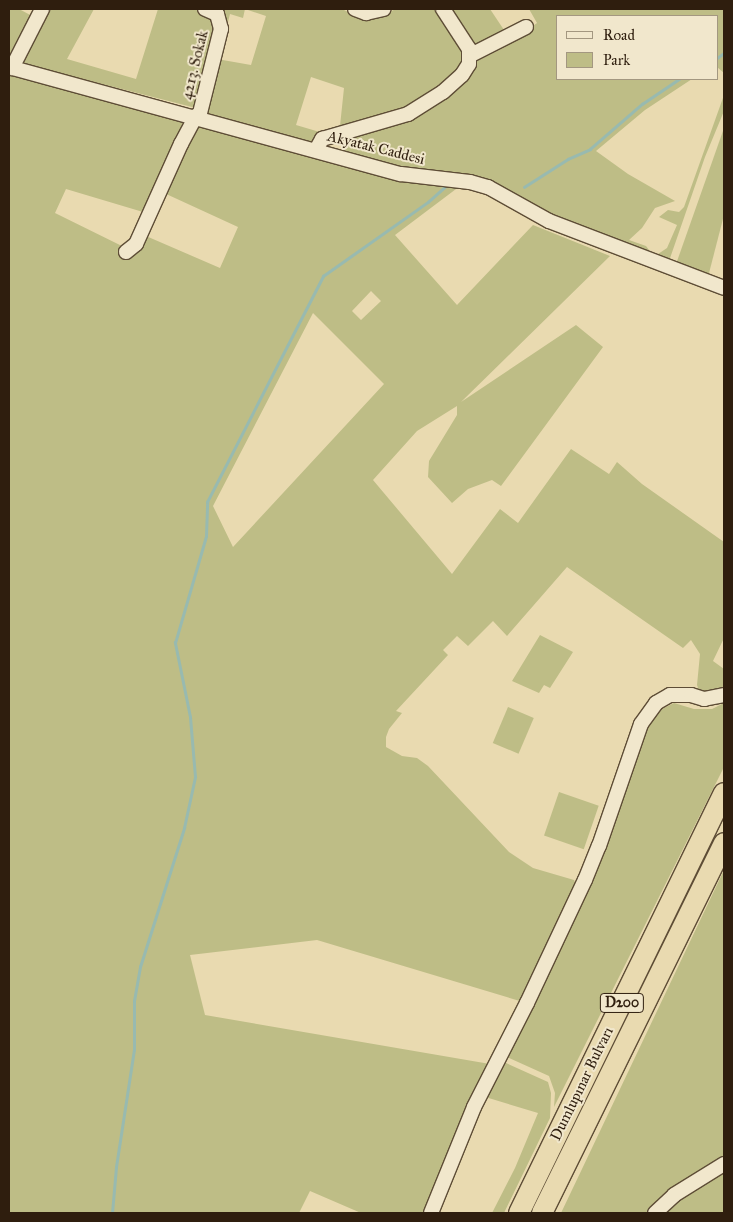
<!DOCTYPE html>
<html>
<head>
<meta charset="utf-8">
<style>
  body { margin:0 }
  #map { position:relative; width:733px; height:1222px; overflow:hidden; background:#e9dab0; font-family:"IM FELL Great Primer",serif }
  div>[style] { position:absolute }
  .green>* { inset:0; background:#bebd86; transform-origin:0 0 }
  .stream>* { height:2.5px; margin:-1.25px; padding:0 1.25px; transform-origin:1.25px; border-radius:1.25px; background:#98bab0 }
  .roads { filter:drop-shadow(1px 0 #5e4d36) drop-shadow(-1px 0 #5e4d36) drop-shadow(0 1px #5e4d36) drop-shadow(0 -1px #5e4d36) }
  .minor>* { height:14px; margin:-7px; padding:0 7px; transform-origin:7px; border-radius:7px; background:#f1e7cc }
  .highway>* { height:20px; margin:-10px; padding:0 10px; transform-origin:10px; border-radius:10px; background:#e9dab0 }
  span { translate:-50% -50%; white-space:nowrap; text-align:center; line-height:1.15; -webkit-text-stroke:4px #f1e7cc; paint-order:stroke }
  .shield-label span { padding:1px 4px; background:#f1e7cc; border:1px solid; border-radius:4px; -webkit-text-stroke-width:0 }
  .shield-label { font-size:14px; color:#2f1e0e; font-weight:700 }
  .street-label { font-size:15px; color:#2f1e0e }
  .frame { position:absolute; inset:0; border:10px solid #2f1e0e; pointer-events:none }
  .legend { position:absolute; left:556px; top:15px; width:162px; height:65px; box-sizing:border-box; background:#f1e7cc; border:1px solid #a39780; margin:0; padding:6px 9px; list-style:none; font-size:15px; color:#2f1e0e }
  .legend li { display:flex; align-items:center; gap:10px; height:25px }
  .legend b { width:25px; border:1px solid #a39780 }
</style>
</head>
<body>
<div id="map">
  <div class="green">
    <div style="clip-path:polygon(9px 9px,19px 9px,34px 17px,9px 60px)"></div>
    <div style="clip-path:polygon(48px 9px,94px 9px,67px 59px,136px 79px,158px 9px,201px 9px,214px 15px,219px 29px,196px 108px,20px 63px)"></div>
    <div style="clip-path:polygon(213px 9px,342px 9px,360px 18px,371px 20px,396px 9px,437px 9px,456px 34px,466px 59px,447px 84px,396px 114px,340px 126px,344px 88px,311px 77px,296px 125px,323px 133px,314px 143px,204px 112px,217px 59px,251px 65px,266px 16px,245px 9px,243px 18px,230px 14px,228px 22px,218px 11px)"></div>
    <div style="clip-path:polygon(451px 9px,490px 9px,506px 33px,476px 48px)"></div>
    <div style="clip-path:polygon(529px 9px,724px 9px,724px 73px,717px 67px,717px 16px,557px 16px,557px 79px,692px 79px,645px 110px,596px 151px,628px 174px,675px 201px,655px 208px,642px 228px,629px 240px,646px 246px,649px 250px,647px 253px,435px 173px,372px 161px,343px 150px,340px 144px,347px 138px,416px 118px,468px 79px,477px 61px,505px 47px,537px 23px)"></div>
    <div style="clip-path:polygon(evenodd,9px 73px,30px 81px,192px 119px,143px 212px,66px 189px,55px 213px,128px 249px,146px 236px,220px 268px,238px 227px,164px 193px,197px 123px,460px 186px,395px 235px,457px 305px,533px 225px,610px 256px,461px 402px,576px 325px,603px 347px,501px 486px,492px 480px,468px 489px,452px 503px,428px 477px,429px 461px,457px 415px,457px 406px,417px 431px,373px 480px,452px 574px,500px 509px,518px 523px,571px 449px,609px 474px,617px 462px,642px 484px,724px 542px,724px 638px,713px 661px,724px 669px,724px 693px,713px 696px,699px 691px,697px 685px,700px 654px,691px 640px,683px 648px,567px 567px,507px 636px,493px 621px,468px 646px,457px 636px,443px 650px,448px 655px,396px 711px,402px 713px,389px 729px,386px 737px,386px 747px,402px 756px,417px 758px,428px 766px,509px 852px,533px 868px,574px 880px,577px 887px,523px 1002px,317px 940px,190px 955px,205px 1015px,490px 1064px,427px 1213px,361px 1213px,310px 1191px,299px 1213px,9px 1213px,9px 73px,371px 291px,381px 301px,361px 320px,352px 311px,371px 291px,9px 73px,313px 313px,384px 384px,233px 547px,213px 506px,313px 313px)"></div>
    <div style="clip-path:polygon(724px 95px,724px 111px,705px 157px,668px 264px,658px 259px,658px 254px,667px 248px,677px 225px,659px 217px,668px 210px,679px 212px,684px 207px)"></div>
    <div style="clip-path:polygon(724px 128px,724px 215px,708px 277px,675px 267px)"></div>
    <div style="clip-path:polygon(540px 635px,573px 652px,550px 688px,544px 685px,539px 693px,512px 681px)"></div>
    <div style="clip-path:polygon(674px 703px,694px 709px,712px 709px,724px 703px,724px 767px,554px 1107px,555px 1093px,549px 1076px,507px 1057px,642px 731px,656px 712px)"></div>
    <div style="left:508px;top:707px;width:28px;height:39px;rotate:23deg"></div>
    <div style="left:559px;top:792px;width:42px;height:46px;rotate:19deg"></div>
    <div style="clip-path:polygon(724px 870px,724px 1213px,561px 1213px,582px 1169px)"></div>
    <div style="clip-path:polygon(506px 1063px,548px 1082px,551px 1093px,550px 1118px,504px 1213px,492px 1213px,515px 1168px,538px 1113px,482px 1096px,497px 1066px)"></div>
  </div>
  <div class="stream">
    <div style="left:717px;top:58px;width:9px;rotate:-36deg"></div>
    <div style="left:524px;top:187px;width:52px;rotate:-32.5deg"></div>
    <div style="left:568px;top:159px;width:24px;rotate:-24deg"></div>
    <div style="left:590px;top:149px;width:69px;rotate:-40.9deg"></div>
    <div style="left:642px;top:104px;width:45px;rotate:-34deg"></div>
    <div style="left:112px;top:1213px;width:46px;rotate:-85deg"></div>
    <div style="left:116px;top:1167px;width:118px;rotate:-81.3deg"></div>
    <div style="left:134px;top:1050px;width:49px;rotate:-90deg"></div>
    <div style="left:134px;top:1001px;width:35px;rotate:-80deg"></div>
    <div style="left:140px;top:967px;width:146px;rotate:-72.4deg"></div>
    <div style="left:184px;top:828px;width:52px;rotate:-77.8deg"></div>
    <div style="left:195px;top:777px;width:60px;rotate:-94.8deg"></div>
    <div style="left:190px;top:717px;width:76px;rotate:-101.5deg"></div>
    <div style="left:175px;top:643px;width:111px;rotate:-73.8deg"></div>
    <div style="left:206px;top:536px;width:34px;rotate:-88deg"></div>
    <div style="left:207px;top:502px;width:254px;rotate:-62.8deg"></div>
    <div style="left:323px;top:276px;width:128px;rotate:-35.2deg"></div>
    <div style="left:428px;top:202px;width:24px;rotate:-42deg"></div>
  </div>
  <div class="roads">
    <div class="minor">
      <div style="left:355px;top:9px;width:12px;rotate:20deg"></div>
      <div style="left:366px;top:13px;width:18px;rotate:-13deg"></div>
      <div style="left:469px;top:56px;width:64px;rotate:-27deg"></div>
      <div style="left:9px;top:67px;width:406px;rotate:15.3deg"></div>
      <div style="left:401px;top:174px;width:69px;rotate:6.6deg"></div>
      <div style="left:470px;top:182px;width:19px;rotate:16deg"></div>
      <div style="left:488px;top:187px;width:70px;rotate:29.1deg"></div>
      <div style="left:549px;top:221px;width:187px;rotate:20.9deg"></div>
      <div style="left:12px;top:68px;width:66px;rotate:-63deg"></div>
      <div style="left:199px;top:117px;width:91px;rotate:-76deg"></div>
      <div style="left:221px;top:29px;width:16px;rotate:-105deg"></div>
      <div style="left:217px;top:14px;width:13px;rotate:-157deg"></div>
      <div style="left:316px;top:150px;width:13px;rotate:-61deg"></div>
      <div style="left:322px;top:139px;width:90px;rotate:-16.2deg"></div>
      <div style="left:408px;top:114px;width:41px;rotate:-32.2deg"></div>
      <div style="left:443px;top:92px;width:25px;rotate:-42deg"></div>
      <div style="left:462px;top:75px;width:13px;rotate:-58deg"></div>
      <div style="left:469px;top:64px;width:15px;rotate:-90deg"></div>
      <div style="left:469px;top:49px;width:48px;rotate:-123deg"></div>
      <div style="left:126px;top:252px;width:13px;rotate:-39deg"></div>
      <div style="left:136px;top:244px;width:110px;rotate:-65.8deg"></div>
      <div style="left:181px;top:144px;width:32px;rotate:-62deg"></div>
      <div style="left:431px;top:1213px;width:114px;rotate:-67.9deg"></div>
      <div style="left:474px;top:1107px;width:117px;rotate:-63deg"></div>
      <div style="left:527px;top:1003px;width:136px;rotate:-64.8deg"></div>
      <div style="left:585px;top:880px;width:37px;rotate:-68deg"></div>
      <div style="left:599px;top:846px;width:129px;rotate:-71deg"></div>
      <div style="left:641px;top:724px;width:26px;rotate:-54deg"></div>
      <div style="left:656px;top:703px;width:16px;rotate:-30deg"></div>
      <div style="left:670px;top:695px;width:21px"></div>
      <div style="left:691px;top:695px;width:14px;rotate:17deg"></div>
      <div style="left:704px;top:699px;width:20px;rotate:-11deg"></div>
      <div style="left:655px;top:1213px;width:26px;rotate:-43deg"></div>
      <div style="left:674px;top:1195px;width:59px;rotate:-31.8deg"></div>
    </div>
    <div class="highway">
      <div style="left:519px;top:1213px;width:467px;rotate:-64deg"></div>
      <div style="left:542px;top:1213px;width:412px;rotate:-63.8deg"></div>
    </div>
  </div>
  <div class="shield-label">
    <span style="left:622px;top:1003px">D200</span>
  </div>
  <div class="street-label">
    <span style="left:195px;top:65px;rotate:-76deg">4213. Sokak</span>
    <span style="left:376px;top:148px;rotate:14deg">Akyatak Caddesi</span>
    <span style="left:582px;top:1084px;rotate:-64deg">Dumlupınar Bulvarı</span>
  </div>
  <div class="frame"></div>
  <ul class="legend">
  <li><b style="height:6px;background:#f1e7cc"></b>Road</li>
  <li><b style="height:14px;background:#bebd86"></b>Park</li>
  </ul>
</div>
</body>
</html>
